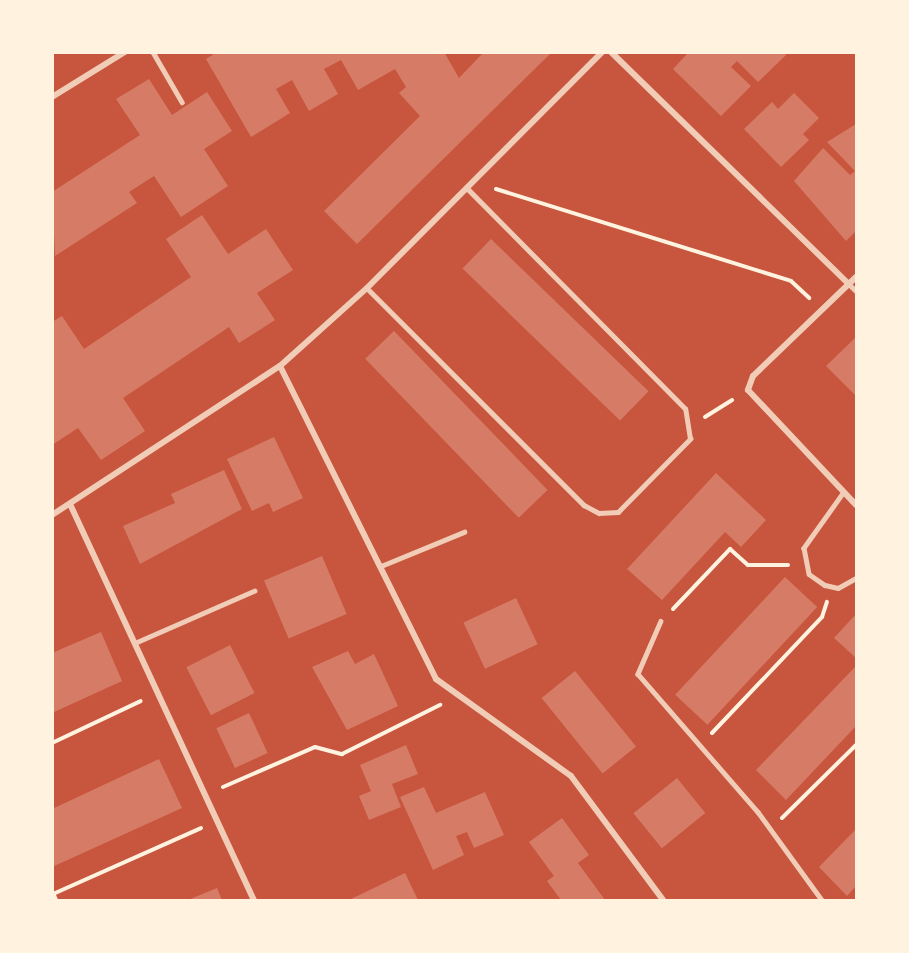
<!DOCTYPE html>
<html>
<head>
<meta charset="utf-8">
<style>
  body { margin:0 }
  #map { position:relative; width:909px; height:953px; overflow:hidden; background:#c8553d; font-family:"Source Sans 3",sans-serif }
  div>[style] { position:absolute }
  .building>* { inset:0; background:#d67c66; transform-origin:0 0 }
  .path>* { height:4px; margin:-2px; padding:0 2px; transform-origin:2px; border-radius:2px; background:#fff3e0 }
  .service>* { height:4.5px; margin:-2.25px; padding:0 2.25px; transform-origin:2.25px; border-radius:2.25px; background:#f1ccb7 }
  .minor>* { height:6px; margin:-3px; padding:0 3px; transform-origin:3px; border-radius:3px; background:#f1ccb7 }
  span { translate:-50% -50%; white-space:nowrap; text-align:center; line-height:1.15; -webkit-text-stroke:5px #fff3e0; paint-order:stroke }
  .frame { position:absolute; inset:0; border:54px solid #fff3e0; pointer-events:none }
</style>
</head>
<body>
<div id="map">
  <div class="building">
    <div style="clip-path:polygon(217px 52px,444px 52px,459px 78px,484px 52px,552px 52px,357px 244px,324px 211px,420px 116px,399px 93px,406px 87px,395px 69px,358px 90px,341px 60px,324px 69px,338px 94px,309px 111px,292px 80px,276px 89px,290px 113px,251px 137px,206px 59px)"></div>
    <div style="clip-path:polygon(689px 52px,784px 52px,786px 55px,758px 82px,737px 61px,731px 67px,751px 86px,721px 116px,673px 69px)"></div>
    <div style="clip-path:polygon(149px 79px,172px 115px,207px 92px,232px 131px,204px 149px,228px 186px,181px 217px,154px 176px,129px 192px,137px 203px,55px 256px,52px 192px,140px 135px,116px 99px)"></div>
    <div style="clip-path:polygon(794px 93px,819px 118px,803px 134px,809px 140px,781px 167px,744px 129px,772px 102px,778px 109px)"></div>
    <div style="clip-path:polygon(856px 124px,856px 231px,846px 241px,794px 181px,823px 148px,850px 175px,855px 171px,827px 142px)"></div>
    <div style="clip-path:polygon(202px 215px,228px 254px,266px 229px,293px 270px,257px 293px,275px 320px,239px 343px,229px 327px,123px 398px,145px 431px,101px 460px,78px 428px,52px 445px,52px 322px,62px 316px,84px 349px,191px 277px,166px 239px)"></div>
    <div style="left:491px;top:239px;width:219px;height:41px;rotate:44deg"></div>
    <div style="left:394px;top:331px;width:221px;height:40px;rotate:46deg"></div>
    <div style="clip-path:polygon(856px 337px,856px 396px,826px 366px)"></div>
    <div style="clip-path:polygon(274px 437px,303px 498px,273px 512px,269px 503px,252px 511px,227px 459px)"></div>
    <div style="clip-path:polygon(224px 470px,242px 509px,140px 564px,123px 526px,175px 503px,171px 494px)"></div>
    <div style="clip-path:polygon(716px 473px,766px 520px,741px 547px,725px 532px,662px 600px,627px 569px)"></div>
    <div style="left:322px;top:556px;width:63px;height:63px;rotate:67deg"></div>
    <div style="left:785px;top:577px;width:44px;height:161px;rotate:43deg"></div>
    <div style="left:516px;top:598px;width:51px;height:58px;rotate:65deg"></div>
    <div style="clip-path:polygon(856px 614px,856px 658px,834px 638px)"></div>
    <div style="clip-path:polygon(101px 632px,122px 681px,52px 713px,52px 653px)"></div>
    <div style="left:230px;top:645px;width:54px;height:49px;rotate:63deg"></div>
    <div style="clip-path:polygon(348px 651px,355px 664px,374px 654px,398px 706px,347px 730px,312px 667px)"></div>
    <div style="clip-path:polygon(856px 666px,856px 726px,786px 800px,756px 770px)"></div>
    <div style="left:575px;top:671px;width:97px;height:43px;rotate:51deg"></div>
    <div style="left:249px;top:713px;width:44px;height:36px;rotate:65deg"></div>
    <div style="clip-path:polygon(406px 745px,418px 774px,392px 784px,401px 807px,369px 820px,359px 796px,371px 791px,360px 765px)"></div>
    <div style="clip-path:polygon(159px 759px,182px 808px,52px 867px,52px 809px)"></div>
    <div style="left:677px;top:778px;width:45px;height:56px;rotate:51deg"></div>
    <div style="clip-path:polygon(424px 787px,436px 813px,485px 792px,504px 835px,474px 848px,467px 832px,456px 836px,464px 855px,433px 870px,400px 797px)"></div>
    <div style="clip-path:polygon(562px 818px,589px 855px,578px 863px,605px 900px,561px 900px,547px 881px,554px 876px,529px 842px)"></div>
    <div style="clip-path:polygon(856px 829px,856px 886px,847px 896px,819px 867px)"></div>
    <div style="clip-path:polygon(405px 873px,418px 900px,349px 900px)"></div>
    <div style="clip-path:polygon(217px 888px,222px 900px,188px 900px)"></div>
  </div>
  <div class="path">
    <div style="left:496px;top:189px;width:309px;rotate:17.3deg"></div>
    <div style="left:791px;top:281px;width:25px;rotate:43deg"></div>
    <div style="left:705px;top:417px;width:32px;rotate:-32deg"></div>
    <div style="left:673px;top:609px;width:83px;rotate:-46.5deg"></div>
    <div style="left:730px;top:549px;width:24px;rotate:42deg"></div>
    <div style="left:748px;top:565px;width:40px"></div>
    <div style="left:712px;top:733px;width:160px;rotate:-46.5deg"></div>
    <div style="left:822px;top:617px;width:16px;rotate:-72deg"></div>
    <div style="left:52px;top:743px;width:98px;rotate:-25.3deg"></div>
    <div style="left:223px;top:787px;width:100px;rotate:-23.5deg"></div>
    <div style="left:315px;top:747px;width:28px;rotate:15deg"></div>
    <div style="left:342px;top:754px;width:110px;rotate:-26.6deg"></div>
    <div style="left:782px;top:818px;width:104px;rotate:-44.6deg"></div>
    <div style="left:53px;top:893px;width:8px;rotate:67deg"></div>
    <div style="left:53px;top:894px;width:162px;rotate:-24deg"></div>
  </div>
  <div class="service">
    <div style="left:153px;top:52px;width:58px;rotate:59.9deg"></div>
    <div style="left:849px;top:284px;width:10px;rotate:45deg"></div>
    <div style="left:367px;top:288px;width:307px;rotate:45deg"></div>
    <div style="left:584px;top:505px;width:17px;rotate:28deg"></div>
    <div style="left:599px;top:513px;width:19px;rotate:-3deg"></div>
    <div style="left:618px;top:512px;width:103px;rotate:-45.4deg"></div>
    <div style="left:690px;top:439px;width:30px;rotate:-99deg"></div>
    <div style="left:685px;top:409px;width:310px;rotate:-134.7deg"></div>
    <div style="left:844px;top:492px;width:69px;rotate:125.5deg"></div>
    <div style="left:804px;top:548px;width:26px;rotate:79deg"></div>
    <div style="left:809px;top:574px;width:19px;rotate:35deg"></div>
    <div style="left:825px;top:585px;width:13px;rotate:13deg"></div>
    <div style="left:838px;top:588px;width:21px;rotate:-29deg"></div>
    <div style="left:381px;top:566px;width:90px;rotate:-22.3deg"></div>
    <div style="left:661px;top:621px;width:58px;rotate:113.5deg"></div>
    <div style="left:638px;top:674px;width:183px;rotate:49deg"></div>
    <div style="left:758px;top:812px;width:109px;rotate:54deg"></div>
    <div style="left:137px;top:642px;width:128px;rotate:-23.6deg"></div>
  </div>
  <div class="minor">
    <div style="left:611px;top:52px;width:332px;rotate:44.3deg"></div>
    <div style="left:52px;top:97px;width:86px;rotate:-31.7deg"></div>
    <div style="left:856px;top:277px;width:143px;rotate:136.1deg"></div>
    <div style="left:753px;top:376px;width:15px;rotate:110deg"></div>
    <div style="left:748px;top:390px;width:158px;rotate:46.8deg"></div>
    <div style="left:280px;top:366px;width:350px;rotate:63.5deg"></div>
    <div style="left:436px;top:679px;width:166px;rotate:35.7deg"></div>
    <div style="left:571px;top:776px;width:154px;rotate:53.4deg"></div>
    <div style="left:70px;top:504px;width:437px;rotate:65.1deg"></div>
    <div style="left:52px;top:515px;width:272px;rotate:-33.2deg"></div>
    <div style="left:280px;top:366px;width:117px;rotate:-41.9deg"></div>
    <div style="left:367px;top:288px;width:333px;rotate:-45.1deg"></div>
  </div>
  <div class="frame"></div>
</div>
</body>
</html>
